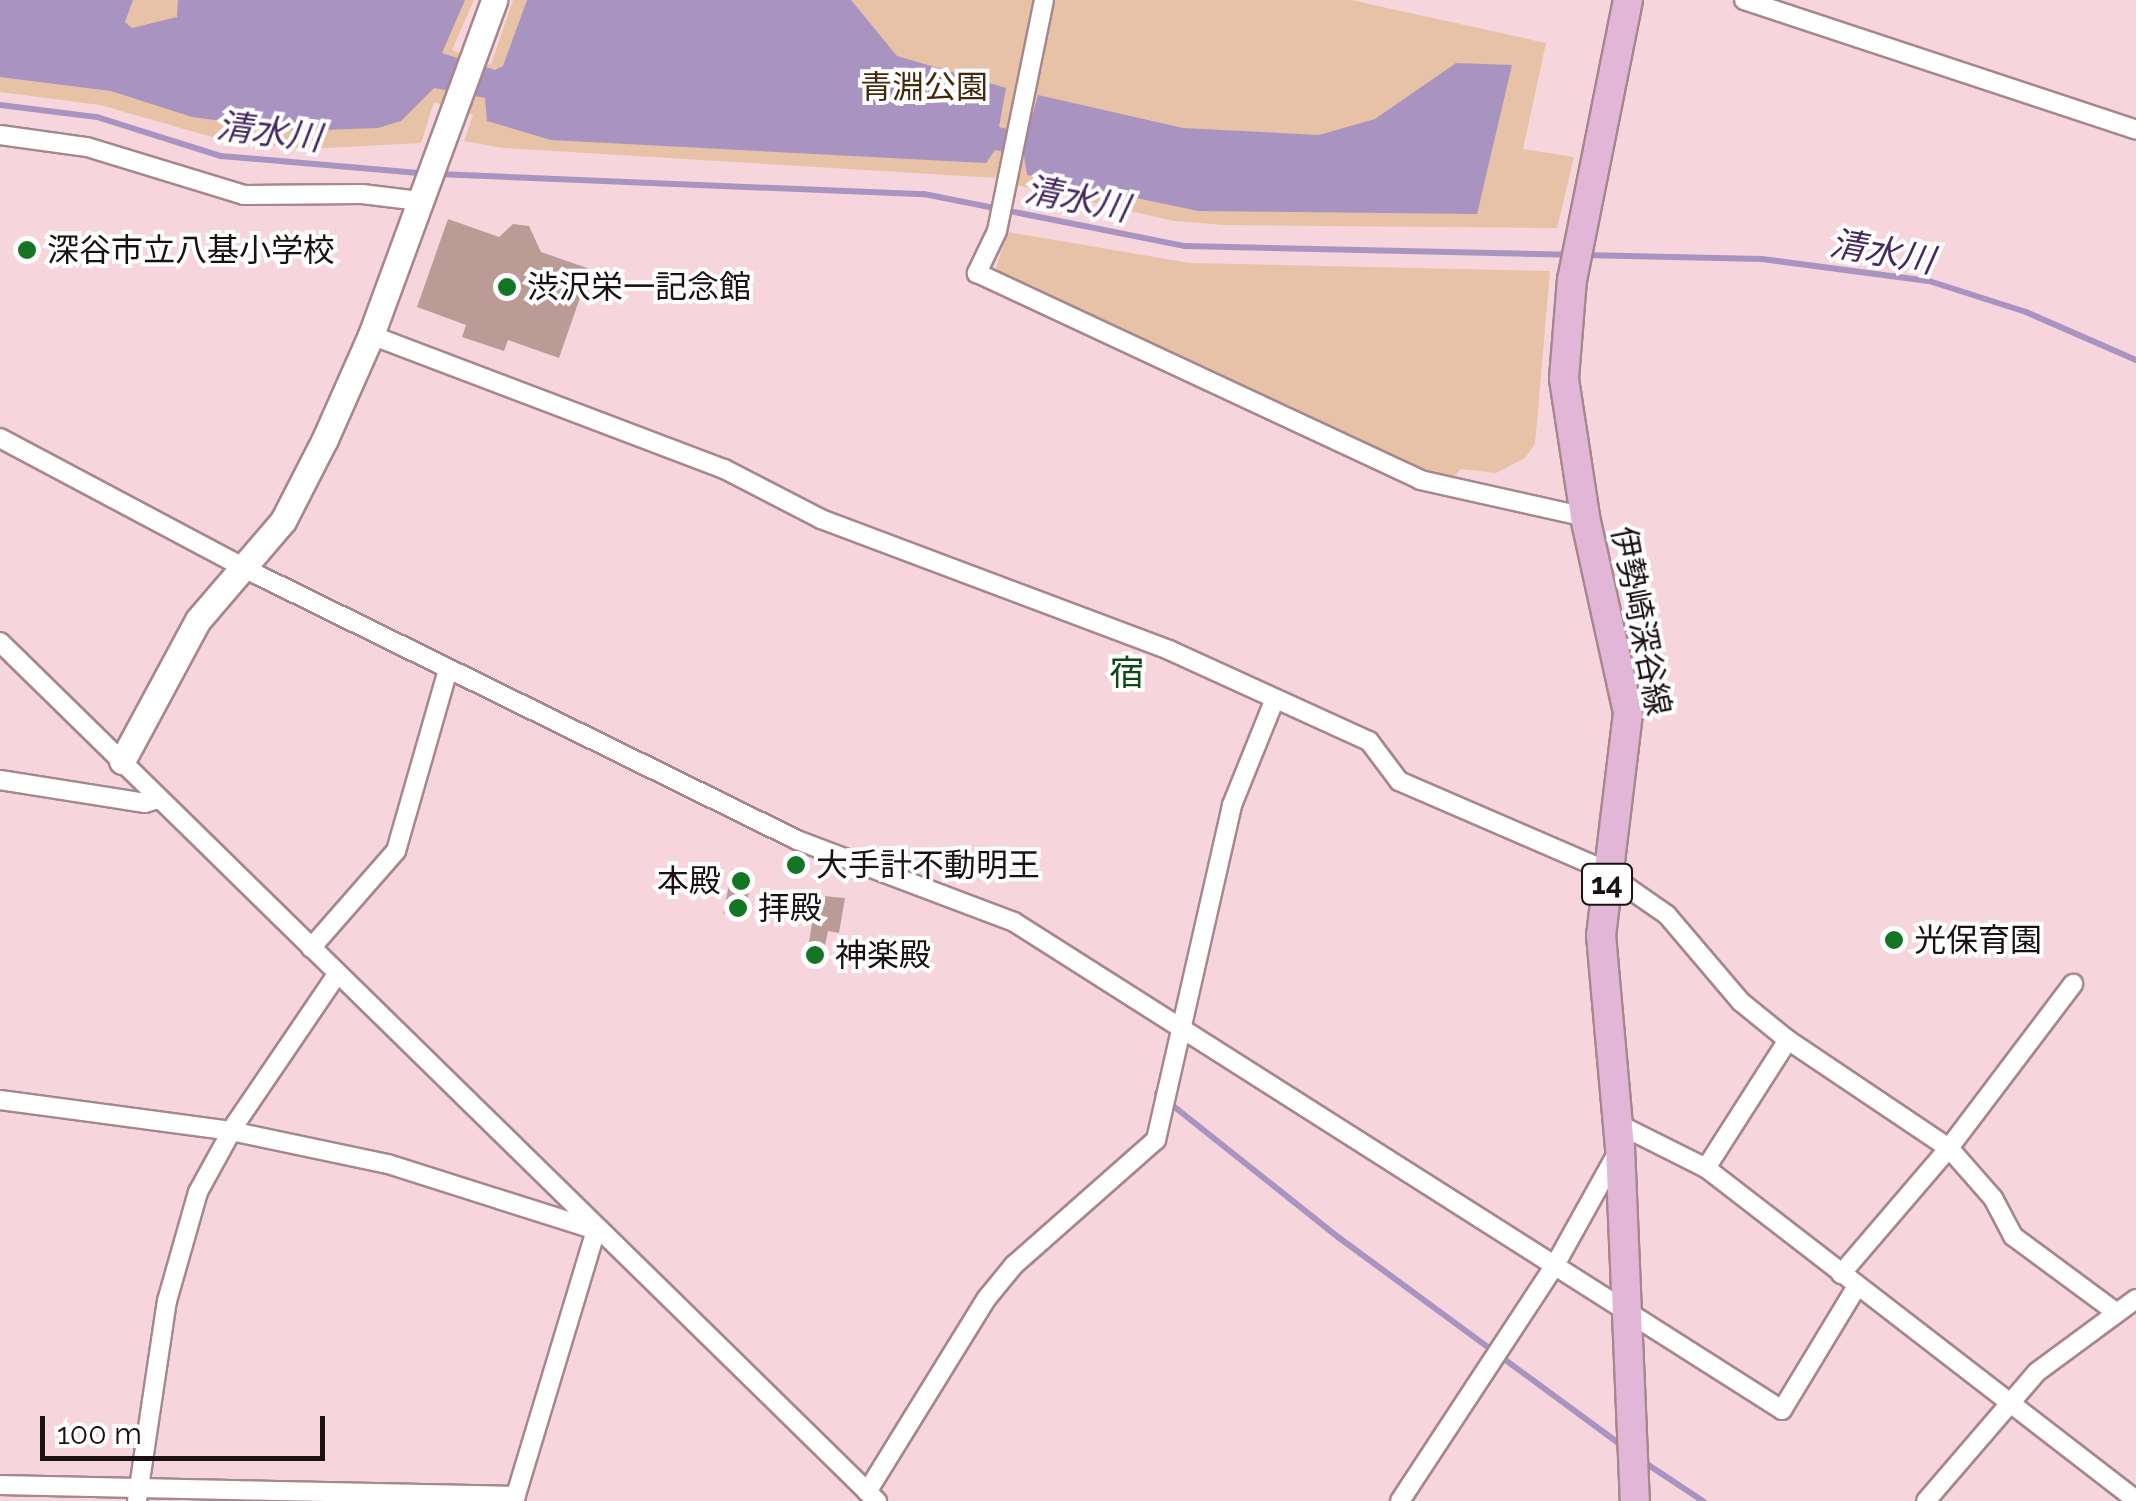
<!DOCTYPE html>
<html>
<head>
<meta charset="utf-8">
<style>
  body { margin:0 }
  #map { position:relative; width:2136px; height:1501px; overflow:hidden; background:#f7d5dc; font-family:Raleway,"Noto Sans JP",sans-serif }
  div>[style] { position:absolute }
  .green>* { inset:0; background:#e7c2a6 }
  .water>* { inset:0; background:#a993c1 }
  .stream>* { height:6px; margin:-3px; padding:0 3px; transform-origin:3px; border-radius:3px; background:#a993c1 }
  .building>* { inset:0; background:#bb9b95; transform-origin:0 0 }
  .roads { filter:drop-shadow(2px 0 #a6878d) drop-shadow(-2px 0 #a6878d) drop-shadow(0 2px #a6878d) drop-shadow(0 -2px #a6878d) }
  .street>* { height:18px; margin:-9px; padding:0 9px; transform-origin:9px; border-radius:9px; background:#fff }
  .secondary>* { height:25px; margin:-12.5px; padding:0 12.5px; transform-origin:12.5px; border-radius:12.5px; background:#fff }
  .primary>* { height:28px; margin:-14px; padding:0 14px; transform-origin:14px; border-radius:14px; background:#e1b6d7 }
  .dots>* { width:28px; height:28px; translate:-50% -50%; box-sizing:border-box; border:5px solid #fff; border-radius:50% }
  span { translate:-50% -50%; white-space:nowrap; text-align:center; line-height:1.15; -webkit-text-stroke:8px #fff; paint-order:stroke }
  .shield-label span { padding:2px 8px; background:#fff; border:2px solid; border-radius:8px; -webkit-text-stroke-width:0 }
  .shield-label { font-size:30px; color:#1b1013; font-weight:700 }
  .park-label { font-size:32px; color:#45270b }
  .poi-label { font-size:32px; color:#1b1013 }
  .left { translate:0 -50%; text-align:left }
  .right { translate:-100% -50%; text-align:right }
  .street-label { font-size:32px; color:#1b1013 }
  .water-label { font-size:35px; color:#472962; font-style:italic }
  .neighbourhood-label { font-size:35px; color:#0e4916 }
  .scale { position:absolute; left:40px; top:1416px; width:285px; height:45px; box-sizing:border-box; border:5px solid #1b1013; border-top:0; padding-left:12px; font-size:30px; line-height:35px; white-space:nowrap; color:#1b1013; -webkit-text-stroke:8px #fff; paint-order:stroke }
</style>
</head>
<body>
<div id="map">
  <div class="green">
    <div style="clip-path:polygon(0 0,474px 0,452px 50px,491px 65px,513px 0,1035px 0,997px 178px,503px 148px,464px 141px,473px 115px,434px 102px,421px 143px,307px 149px,226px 141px,100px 105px,0 92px)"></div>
    <div style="clip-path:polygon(1051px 0,1351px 0,1546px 43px,1523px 149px,1574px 157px,1557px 228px,1224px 225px,1174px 221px,1016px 185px)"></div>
    <div style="clip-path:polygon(1007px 232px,1190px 263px,1550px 271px,1535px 444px,1525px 458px,1496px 473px,1461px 469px,1451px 479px,1421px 472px,1008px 279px,996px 268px)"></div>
  </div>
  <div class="water">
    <div style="clip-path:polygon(0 0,133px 0,125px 22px,132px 28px,177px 17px,178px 0,465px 0,442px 53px,495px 70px,503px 66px,527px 0,851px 0,897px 56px,1006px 88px,999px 127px,1027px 134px,1038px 95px,1183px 128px,1319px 135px,1375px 119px,1456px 63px,1512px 65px,1477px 214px,1198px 211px,1027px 175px,1024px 156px,995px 150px,986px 163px,551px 140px,487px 121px,485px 98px,434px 88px,401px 121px,378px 128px,297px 131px,192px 117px,111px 91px,0 77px)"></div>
  </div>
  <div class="stream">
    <div style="left:0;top:105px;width:98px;rotate:7.1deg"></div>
    <div style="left:97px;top:117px;width:130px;rotate:17.5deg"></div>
    <div style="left:221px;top:156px;width:201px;rotate:4.9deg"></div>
    <div style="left:438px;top:174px;width:486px;rotate:2.4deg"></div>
    <div style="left:924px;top:194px;width:266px;rotate:11.3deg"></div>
    <div style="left:1185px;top:246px;width:385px;rotate:1.3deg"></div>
    <div style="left:1583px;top:255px;width:179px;rotate:1.3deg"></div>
    <div style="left:1762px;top:259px;width:168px;rotate:7.5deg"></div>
    <div style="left:1929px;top:281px;width:102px;rotate:17.7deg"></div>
    <div style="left:2026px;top:312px;width:120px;rotate:23.6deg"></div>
    <div style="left:1157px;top:1093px;width:231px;rotate:38.5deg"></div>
    <div style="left:1338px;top:1237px;width:353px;rotate:36.3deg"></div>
    <div style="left:1644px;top:1462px;width:71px;rotate:33.5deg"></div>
  </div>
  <div class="building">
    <div style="clip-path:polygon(448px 219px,499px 237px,513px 224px,529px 226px,541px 252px,590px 269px,559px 358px,508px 340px,504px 351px,462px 337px,466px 325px,417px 307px)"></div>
    <div style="left:732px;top:869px;width:21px;height:45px;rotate:11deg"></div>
    <div style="clip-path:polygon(790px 893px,845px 898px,839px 933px,828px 931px,821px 965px,806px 962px,813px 917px,787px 913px)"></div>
  </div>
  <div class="roads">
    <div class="street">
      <div style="left:1044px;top:0;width:236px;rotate:101.5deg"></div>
      <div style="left:997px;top:231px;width:47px;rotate:115.5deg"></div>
      <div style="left:977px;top:273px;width:489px;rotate:25deg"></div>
      <div style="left:1420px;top:480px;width:169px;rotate:12.6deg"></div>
      <div style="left:1744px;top:0;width:413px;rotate:18.3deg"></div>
      <div style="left:0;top:135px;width:88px;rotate:7.9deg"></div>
      <div style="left:87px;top:147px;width:164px;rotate:17deg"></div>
      <div style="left:244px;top:195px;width:118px;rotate:-0.5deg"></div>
      <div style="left:362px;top:194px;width:58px;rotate:6.9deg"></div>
      <div style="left:371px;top:335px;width:378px;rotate:20.8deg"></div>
      <div style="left:724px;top:469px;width:109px;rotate:27.3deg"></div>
      <div style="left:821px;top:519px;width:372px;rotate:20.6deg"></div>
      <div style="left:1169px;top:650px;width:220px;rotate:24.5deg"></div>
      <div style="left:1369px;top:741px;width:50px;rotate:53.1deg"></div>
      <div style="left:1399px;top:781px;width:217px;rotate:23.4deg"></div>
      <div style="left:1598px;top:867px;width:84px;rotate:34.8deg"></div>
      <div style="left:1667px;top:915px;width:114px;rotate:49.6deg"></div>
      <div style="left:1741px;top:1002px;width:60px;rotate:39deg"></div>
      <div style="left:1788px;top:1040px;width:194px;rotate:33.9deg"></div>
      <div style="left:1949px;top:1148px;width:67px;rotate:48.7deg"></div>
      <div style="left:1993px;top:1198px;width:43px;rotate:62.2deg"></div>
      <div style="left:2013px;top:1236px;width:124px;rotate:36.5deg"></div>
      <div style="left:0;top:438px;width:292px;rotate:28deg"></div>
      <div style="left:258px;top:575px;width:601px;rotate:26.18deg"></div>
      <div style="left:797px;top:840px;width:232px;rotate:20.7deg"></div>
      <div style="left:1014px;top:922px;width:910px;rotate:32.43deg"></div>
      <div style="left:1782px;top:1410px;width:145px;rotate:-58.8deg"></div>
      <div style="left:0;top:642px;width:1228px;rotate:44.41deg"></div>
      <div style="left:0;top:780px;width:147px;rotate:9deg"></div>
      <div style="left:145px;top:803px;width:14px;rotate:-17deg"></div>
      <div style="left:311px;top:948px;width:129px;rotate:-48.8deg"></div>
      <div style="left:396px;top:851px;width:188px;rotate:-74deg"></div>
      <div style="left:0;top:1100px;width:233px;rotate:7.6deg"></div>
      <div style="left:231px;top:1131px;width:160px;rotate:11.9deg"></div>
      <div style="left:388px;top:1164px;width:218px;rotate:17.6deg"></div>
      <div style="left:596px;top:1230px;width:283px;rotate:106.8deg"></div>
      <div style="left:1618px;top:1124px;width:98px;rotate:26.6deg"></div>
      <div style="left:1706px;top:1168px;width:543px;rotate:37.67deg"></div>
      <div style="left:1706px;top:1168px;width:152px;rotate:-57.4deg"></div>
      <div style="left:1841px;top:1274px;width:166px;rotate:-49.4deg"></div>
      <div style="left:1949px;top:1148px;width:206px;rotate:-52.9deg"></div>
      <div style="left:0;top:1485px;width:516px;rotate:1.22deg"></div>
      <div style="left:867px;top:1492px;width:228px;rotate:-58.3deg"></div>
      <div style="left:987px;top:1298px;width:43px;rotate:-50.7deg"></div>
      <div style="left:1014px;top:1265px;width:189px;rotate:-41.4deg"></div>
      <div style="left:1156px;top:1140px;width:344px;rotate:-77.2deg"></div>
      <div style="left:1232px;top:805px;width:112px;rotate:-68deg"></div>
      <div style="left:137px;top:1501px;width:202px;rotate:-81.5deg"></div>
      <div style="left:167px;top:1301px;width:113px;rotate:-74.1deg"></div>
      <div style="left:198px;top:1192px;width:79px;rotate:-61.2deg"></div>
      <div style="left:236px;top:1123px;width:181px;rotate:-55.8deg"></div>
      <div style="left:1400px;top:1501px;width:282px;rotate:-56.7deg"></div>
      <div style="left:1555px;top:1265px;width:129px;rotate:-60.9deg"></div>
      <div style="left:1926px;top:1501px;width:170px;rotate:-49.3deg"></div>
      <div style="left:2037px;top:1372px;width:123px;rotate:-36.4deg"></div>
    </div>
    <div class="secondary">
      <div style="left:122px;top:761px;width:160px;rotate:-61.7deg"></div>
      <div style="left:198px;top:620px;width:130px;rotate:-49.4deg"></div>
      <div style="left:283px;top:521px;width:92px;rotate:-62.9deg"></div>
      <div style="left:325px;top:439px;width:114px;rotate:-66.1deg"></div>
      <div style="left:371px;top:335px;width:357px;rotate:-69.8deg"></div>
    </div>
    <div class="primary">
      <div style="left:1628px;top:0;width:285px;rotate:101.3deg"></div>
      <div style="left:1572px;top:279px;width:100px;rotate:94.6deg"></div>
      <div style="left:1564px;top:379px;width:140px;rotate:81.3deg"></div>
      <div style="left:1585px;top:517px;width:201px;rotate:77.6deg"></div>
      <div style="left:1628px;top:713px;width:224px;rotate:96.9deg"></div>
      <div style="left:1601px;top:935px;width:213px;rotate:84.9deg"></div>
      <div style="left:1620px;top:1147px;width:354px;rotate:87.6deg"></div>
    </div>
  </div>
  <div class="dots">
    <div style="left:27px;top:250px;background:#147525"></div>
    <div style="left:507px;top:287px;background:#147525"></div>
    <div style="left:796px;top:865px;background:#147525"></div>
    <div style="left:741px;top:881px;background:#147525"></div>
    <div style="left:738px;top:908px;background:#147525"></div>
    <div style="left:1894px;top:940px;background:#147525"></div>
    <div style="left:815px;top:955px;background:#147525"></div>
  </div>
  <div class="shield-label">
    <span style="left:1607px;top:884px">14</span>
  </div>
  <div class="park-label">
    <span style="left:924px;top:87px">青淵公園</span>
  </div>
  <div class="poi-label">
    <span class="left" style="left:47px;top:250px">深谷市立八基小学校</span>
    <span class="left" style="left:527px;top:287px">渋沢栄一記念館</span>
    <span class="left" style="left:816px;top:865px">大手計不動明王</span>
    <span class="right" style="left:721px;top:881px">本殿</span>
    <span class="left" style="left:758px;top:908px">拝殿</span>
    <span class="left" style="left:1914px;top:940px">光保育園</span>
    <span class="left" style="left:835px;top:955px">神楽殿</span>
  </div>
  <div class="street-label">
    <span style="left:1641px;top:621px;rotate:79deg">伊勢崎深谷線</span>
  </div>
  <div class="water-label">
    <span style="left:269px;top:132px;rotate:7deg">清水川</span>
    <span style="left:1077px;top:199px;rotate:11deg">清水川</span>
    <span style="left:1882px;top:252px;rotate:10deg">清水川</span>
  </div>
  <div class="neighbourhood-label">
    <span style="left:1127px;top:673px">宿</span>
  </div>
  <div class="scale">100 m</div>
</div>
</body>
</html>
